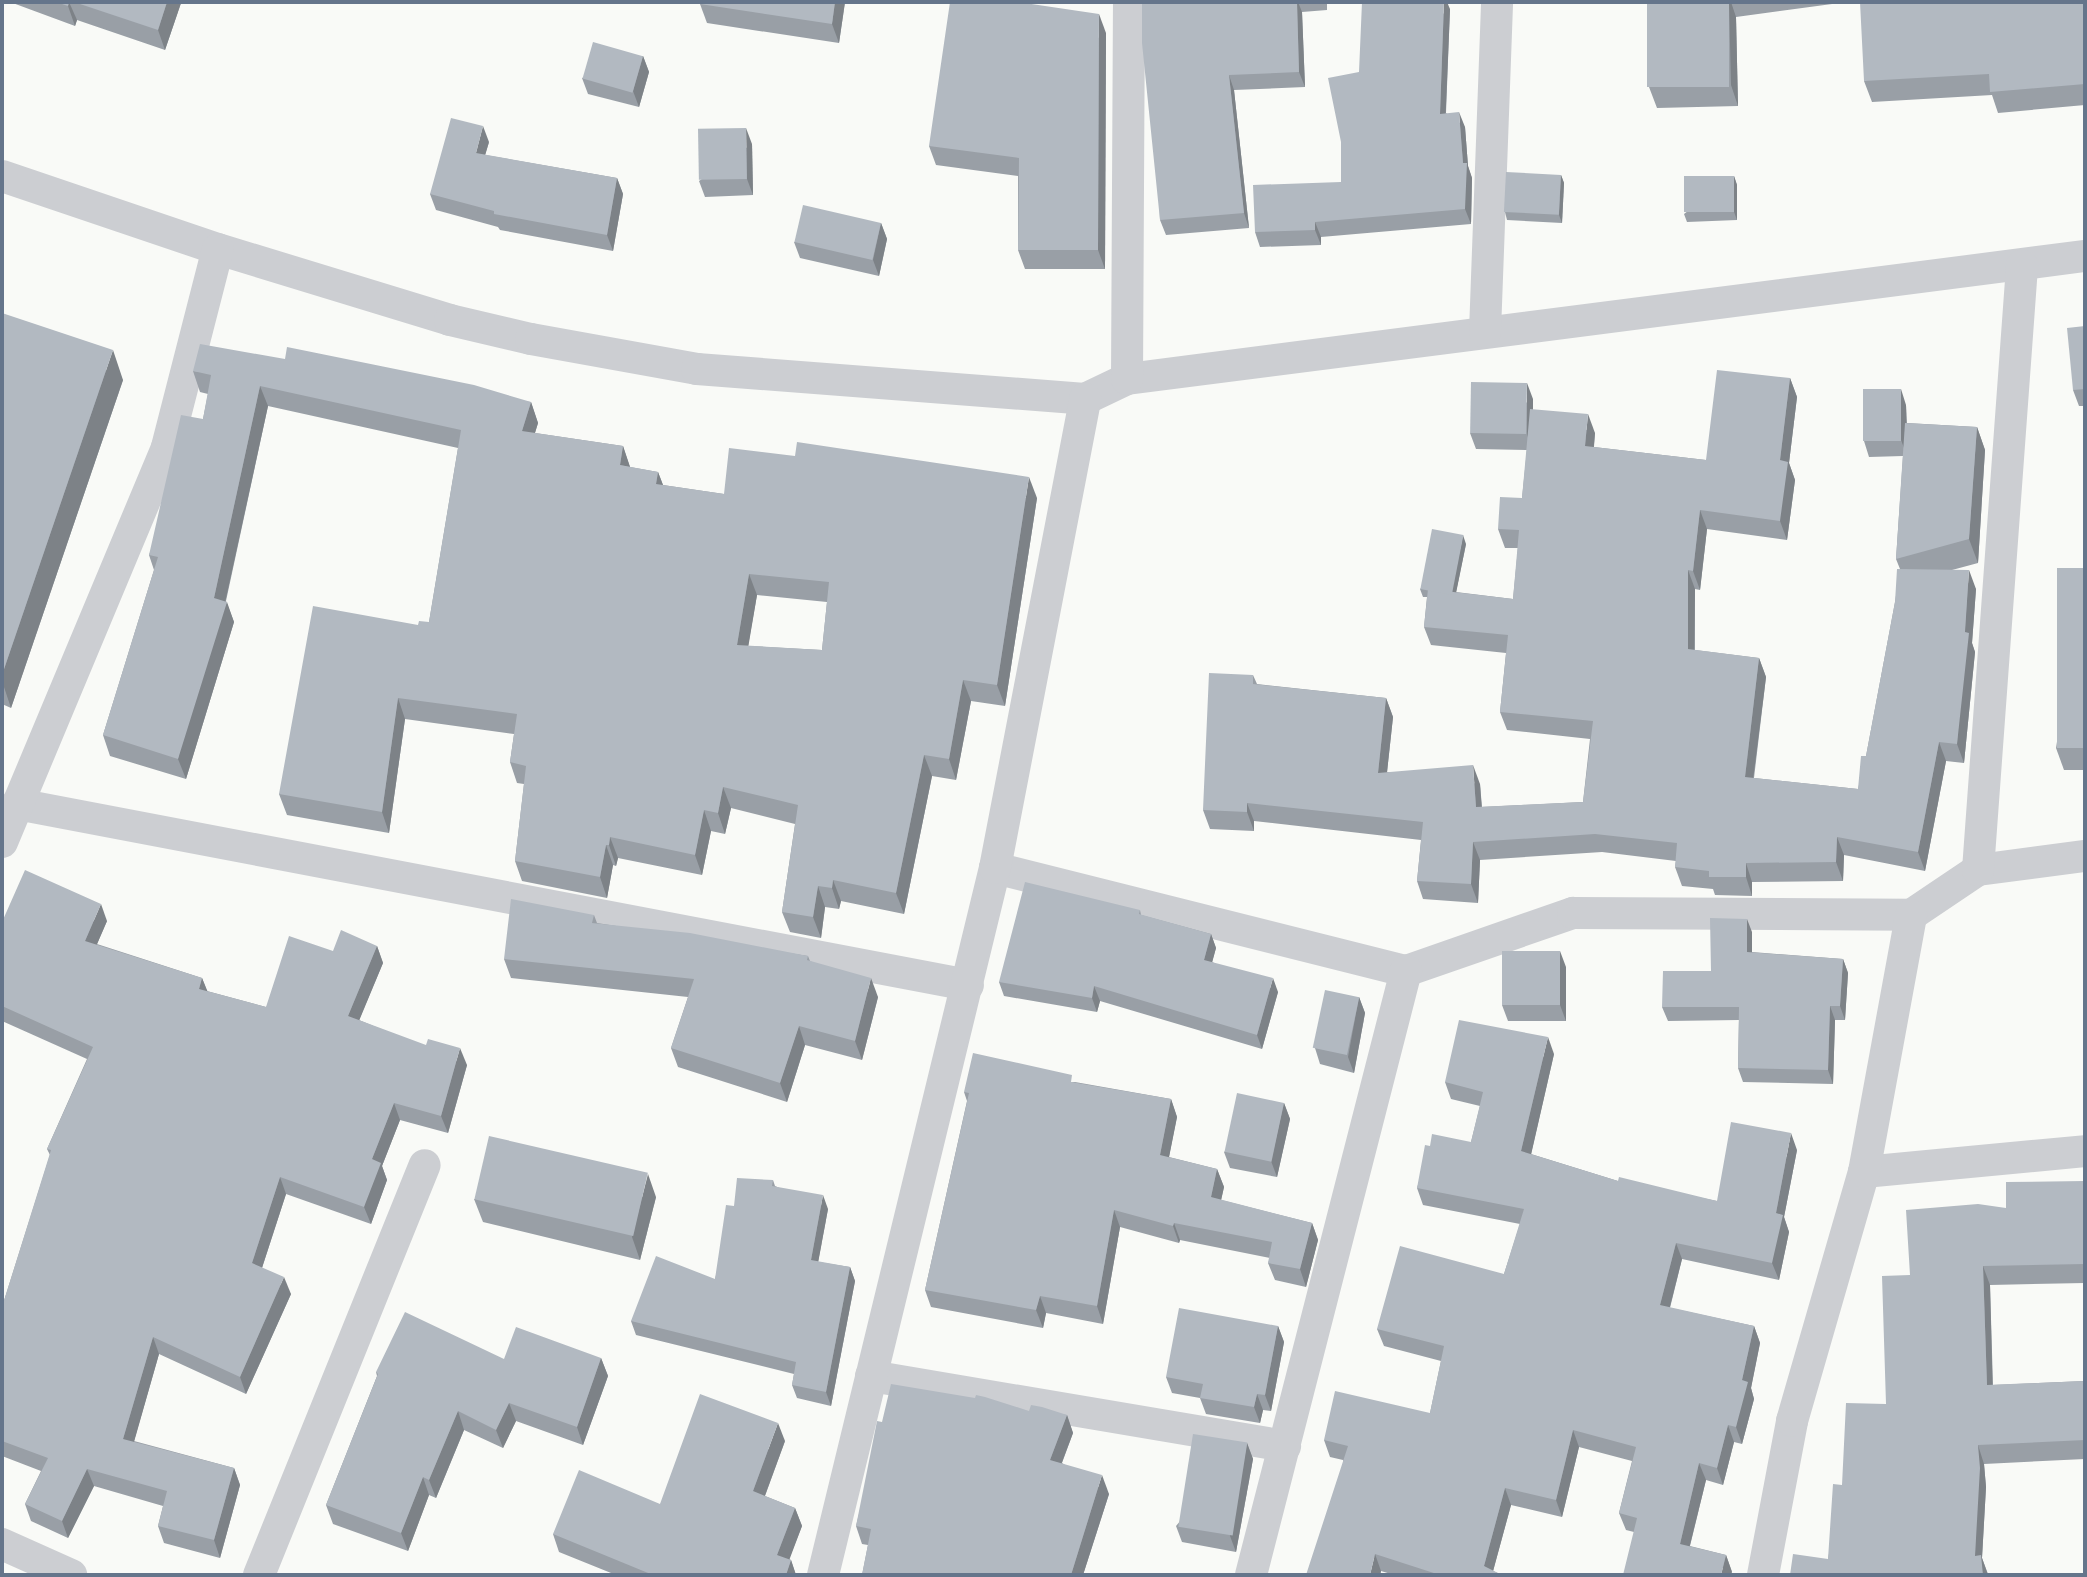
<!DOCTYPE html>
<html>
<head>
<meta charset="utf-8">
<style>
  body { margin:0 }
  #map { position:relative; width:2087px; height:1577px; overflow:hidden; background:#f9faf7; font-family:Mulish,sans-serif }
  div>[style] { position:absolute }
  .minor>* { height:32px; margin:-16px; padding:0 16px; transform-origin:16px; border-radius:16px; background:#ccced2 }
  .wall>* { inset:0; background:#999fa6 }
  .shaded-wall>* { inset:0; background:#7d8287 }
  .building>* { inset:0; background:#b2b9c1; transform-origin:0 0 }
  span { translate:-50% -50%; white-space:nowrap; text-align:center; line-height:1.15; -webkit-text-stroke:7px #fff; paint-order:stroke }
  .frame { position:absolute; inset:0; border:4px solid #65758b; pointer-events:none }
</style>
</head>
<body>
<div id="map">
  <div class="minor">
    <div style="left:2px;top:176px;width:228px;rotate:18.7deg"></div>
    <div style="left:218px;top:249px;width:243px;rotate:17deg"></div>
    <div style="left:450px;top:320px;width:83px;rotate:13.2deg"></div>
    <div style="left:531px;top:339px;width:169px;rotate:10.2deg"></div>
    <div style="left:697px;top:369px;width:389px;rotate:4.4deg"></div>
    <div style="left:1085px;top:399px;width:47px;rotate:-25.5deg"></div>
    <div style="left:1127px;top:379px;width:966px;rotate:-7.32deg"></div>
    <div style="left:1485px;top:332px;width:330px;rotate:-87.9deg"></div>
    <div style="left:1127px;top:379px;width:377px;rotate:-89.7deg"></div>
    <div style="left:17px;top:804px;width:968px;rotate:10.78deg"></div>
    <div style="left:2px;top:842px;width:428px;rotate:-67.3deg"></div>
    <div style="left:167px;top:447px;width:204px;rotate:-75.6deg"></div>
    <div style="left:995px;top:868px;width:424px;rotate:14.1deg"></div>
    <div style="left:1406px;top:971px;width:177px;rotate:-19.2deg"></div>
    <div style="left:1573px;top:913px;width:338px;rotate:0.3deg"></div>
    <div style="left:1911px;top:915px;width:81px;rotate:-33.9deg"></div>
    <div style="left:1978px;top:870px;width:108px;rotate:-7.5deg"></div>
    <div style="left:1978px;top:870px;width:606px;rotate:-85.83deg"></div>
    <div style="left:1864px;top:1172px;width:222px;rotate:-5.4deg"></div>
    <div style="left:871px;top:1376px;width:420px;rotate:9.6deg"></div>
    <div style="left:2px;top:1544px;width:76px;rotate:24.2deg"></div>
    <div style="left:259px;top:1575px;width:442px;rotate:-68deg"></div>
    <div style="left:823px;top:1575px;width:728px;rotate:-76.33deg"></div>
    <div style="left:995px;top:868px;width:478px;rotate:-79.1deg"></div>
    <div style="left:1251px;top:1575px;width:624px;rotate:-75.61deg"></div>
    <div style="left:1763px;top:1575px;width:157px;rotate:-79.3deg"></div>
    <div style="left:1792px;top:1421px;width:259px;rotate:-73.9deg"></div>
    <div style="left:1864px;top:1172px;width:261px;rotate:-79.6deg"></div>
  </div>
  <div class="wall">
    <div style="clip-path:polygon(10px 2px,180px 2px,181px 3px,165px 50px,77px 20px,75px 26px)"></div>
    <div style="clip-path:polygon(700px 2px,845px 2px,839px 43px,707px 23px,700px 4px)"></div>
    <div style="clip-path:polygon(1153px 2px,1327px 2px,1327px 10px,1302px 12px,1305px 87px,1234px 90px,1249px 228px,1166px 235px,1160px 220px)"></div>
    <div style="clip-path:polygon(1647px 2px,1847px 2px,1736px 17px,1738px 106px,1657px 108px,1649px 87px)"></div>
    <div style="clip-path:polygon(2085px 2px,2085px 105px,1998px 113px,1992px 95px,1872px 102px,1864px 81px)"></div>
    <div style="clip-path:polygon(1450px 9px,1446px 113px,1465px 127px,1468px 166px,1472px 178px,1471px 224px,1321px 237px,1321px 245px,1260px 247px,1255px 232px,1341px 182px,1359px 72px)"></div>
    <div style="clip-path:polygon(1106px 33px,1105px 269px,1025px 269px,1018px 250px,1018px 176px,936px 165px,929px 146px)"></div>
    <div style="clip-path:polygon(643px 56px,649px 72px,639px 107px,588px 94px,582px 78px)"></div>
    <div style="clip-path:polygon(489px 142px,485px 155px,617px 178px,623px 194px,613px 251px,500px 230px,498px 227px,436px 210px,430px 194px)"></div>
    <div style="clip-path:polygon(752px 144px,753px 195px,705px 197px,699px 181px)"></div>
    <div style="clip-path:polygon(1561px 175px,1564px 183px,1562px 223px,1507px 220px,1505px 212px)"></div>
    <div style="clip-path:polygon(1734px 176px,1737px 185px,1737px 220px,1687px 222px,1684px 214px)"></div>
    <div style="clip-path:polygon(881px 223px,887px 239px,879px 276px,800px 258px,794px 242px)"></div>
    <div style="clip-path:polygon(2px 313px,123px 380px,11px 708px,2px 704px)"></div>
    <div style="clip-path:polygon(2085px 326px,2085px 406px,2079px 406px,2073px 390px)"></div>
    <div style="clip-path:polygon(evenodd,193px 371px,531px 402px,538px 423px,535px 433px,623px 446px,630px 467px,658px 472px,663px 485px,724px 494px,1037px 498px,1005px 706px,971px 701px,956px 780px,932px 776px,904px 914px,841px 901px,839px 909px,825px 907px,821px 938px,790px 932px,782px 912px,795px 824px,731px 808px,725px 834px,711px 831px,702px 875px,618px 858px,616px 866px,613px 865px,607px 898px,522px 881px,515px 861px,524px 784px,517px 783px,510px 762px,514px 734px,405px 719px,389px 833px,287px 815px,279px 794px,418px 625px,429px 622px,458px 448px,268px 406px,226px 601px,234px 622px,186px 779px,110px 756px,103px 735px,154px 570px,149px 555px,203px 419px,208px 394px,200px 392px,193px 371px,757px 595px,827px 602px,822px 650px,748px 646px,757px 595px)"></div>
    <div style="clip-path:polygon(1790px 378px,1797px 397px,1789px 463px,1795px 480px,1787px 540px,1707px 529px,1700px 590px,1695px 589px,1695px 650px,1759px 658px,1766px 677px,1754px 778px,1858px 789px,1866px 756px,1895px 602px,1900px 569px,1896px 559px,1903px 456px,1869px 457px,1864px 441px,1906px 405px,1907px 423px,1977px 427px,1985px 450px,1978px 563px,1952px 570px,1976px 589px,1972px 643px,1975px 652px,1964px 763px,1946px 761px,1925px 871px,1844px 855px,1843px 881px,1752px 882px,1752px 896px,1715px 895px,1713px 889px,1682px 886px,1675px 867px,1676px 861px,1602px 852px,1480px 860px,1478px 903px,1423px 899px,1417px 881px,1421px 840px,1254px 821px,1254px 831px,1210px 829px,1203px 810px,1253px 675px,1257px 684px,1386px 698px,1393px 717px,1387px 772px,1480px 784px,1482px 807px,1583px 802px,1590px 739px,1507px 730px,1500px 712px,1506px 653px,1431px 645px,1424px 627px,1427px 597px,1423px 597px,1420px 589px,1466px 544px,1456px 592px,1513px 599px,1518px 548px,1505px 548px,1498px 529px,1522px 498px,1527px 450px,1476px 449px,1470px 433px,1533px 399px,1533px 410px,1595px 433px,1594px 447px,1706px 460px)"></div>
    <div style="clip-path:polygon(2085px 568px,2085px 770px,2064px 770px,2056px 748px)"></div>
    <div style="clip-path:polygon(1140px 910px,1141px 915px,1211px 934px,1216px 948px,1212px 962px,1278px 992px,1262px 1049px,1100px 1001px,1097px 1012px,1004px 996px,999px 982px)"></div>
    <div style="clip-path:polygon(594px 915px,597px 923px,808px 956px,810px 961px,878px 997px,862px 1060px,805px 1045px,787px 1102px,678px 1067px,671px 1048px,688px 997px,511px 978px,504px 959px)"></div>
    <div style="clip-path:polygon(107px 921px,97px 944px,202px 978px,207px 991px,266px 1007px,333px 951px,377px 946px,383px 963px,359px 1020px,467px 1065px,448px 1133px,400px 1120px,382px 1166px,387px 1180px,371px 1224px,286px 1194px,262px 1268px,291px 1294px,246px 1394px,159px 1354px,134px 1441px,234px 1468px,240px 1485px,220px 1558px,164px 1543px,158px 1526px,163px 1506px,94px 1486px,68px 1538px,31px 1521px,25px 1504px,41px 1471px,2px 1456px,2px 1307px,50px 1155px,47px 1149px,87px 1059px,2px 1021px,2px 922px)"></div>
    <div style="clip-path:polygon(1752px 932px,1752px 952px,1843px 959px,1848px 973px,1845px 1020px,1835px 1020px,1833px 1084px,1743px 1082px,1738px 1068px,1739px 1020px,1668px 1021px,1662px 1007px,1711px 971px)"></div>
    <div style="clip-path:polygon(1566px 967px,1566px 1021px,1508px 1021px,1502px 1005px)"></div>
    <div style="clip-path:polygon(1359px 997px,1365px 1013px,1354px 1073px,1320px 1064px,1315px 1048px)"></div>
    <div style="clip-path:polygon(1554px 1054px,1531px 1154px,1618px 1181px,1717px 1201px,1797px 1150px,1784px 1217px,1789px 1232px,1779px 1280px,1682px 1259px,1670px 1308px,1754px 1326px,1760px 1343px,1751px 1388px,1754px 1399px,1742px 1444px,1734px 1442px,1723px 1485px,1706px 1480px,1690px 1546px,1726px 1555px,1732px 1572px,1634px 1532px,1626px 1530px,1619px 1513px,1632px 1461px,1579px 1447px,1562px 1517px,1511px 1505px,1493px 1571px,1502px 1575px,1394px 1575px,1381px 1571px,1380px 1575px,1343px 1460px,1330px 1457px,1324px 1440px,1430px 1413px,1441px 1361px,1384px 1346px,1377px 1329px,1504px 1274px,1520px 1224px,1423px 1205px,1417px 1188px,1430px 1146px,1471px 1142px,1480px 1106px,1451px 1099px,1445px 1082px)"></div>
    <div style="clip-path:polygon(1075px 1082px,1171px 1099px,1177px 1117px,1169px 1157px,1217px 1169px,1224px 1187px,1221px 1200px,1312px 1223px,1318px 1240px,1306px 1287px,1275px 1280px,1268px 1263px,1270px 1258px,1180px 1240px,1179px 1243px,1120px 1227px,1103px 1324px,1046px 1313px,1043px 1328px,931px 1307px,925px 1290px,967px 1101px,964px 1092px)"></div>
    <div style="clip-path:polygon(1284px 1103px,1290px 1119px,1277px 1177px,1230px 1168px,1224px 1152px)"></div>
    <div style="clip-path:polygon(773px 1180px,775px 1186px,828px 1209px,818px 1262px,850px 1267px,855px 1281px,831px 1406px,797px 1398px,792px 1385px,794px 1374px,636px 1335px,631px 1321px,715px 1279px,734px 1206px)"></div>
    <div style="clip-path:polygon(2085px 1181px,2085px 1283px,1990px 1285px,1993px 1385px,2085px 1381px,2085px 1459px,1984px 1464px,1986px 1487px,1982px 1558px,1988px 1574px,1828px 1559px,1842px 1485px,1886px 1404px,1910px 1275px,2006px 1208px)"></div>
    <div style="clip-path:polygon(656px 1197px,640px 1260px,483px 1222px,474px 1199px)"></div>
    <div style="clip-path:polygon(1278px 1326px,1284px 1342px,1271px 1411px,1263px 1410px,1260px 1423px,1206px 1414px,1200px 1398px,1172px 1393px,1166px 1377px)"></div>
    <div style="clip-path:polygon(601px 1358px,608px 1376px,583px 1445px,516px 1421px,503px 1448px,464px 1430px,436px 1498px,429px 1495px,408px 1551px,333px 1524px,326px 1505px,377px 1376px,376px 1372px,504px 1359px)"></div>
    <div style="clip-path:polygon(1029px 1411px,1067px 1415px,1073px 1433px,1062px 1463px,1109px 1494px,1083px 1575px,862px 1575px,868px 1545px,862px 1544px,856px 1526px,882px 1422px)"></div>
    <div style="clip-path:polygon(785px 1441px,765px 1496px,795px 1508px,802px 1526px,789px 1559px,791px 1560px,796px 1575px,616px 1575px,559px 1552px,553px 1534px,660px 1504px)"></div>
    <div style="clip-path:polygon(1247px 1443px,1253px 1459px,1236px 1552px,1182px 1542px,1176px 1526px)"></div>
  </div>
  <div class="shaded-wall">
    <div style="clip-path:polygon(69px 2px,77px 20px,75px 26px,68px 6px)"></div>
    <div style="clip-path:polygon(167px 2px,180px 2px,181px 3px,165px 50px,158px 30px)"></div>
    <div style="clip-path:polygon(835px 2px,845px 2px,839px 43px,832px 24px)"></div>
    <div style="clip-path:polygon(1297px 2px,1298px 2px,1302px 12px,1305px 87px,1299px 72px)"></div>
    <div style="clip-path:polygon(1444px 2px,1447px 2px,1450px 9px,1445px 129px,1440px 114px)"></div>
    <div style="clip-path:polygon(1729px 2px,1731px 2px,1736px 17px,1738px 106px,1731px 85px)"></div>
    <div style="clip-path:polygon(1099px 14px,1106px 33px,1105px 269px,1098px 250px)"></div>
    <div style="clip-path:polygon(643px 56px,649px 72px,639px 107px,633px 91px)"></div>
    <div style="clip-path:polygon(1229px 75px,1234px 90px,1249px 228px,1244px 213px)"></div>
    <div style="clip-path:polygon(1459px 112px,1465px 127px,1468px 166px,1472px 178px,1471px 224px,1465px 209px,1463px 163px)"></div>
    <div style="clip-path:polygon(483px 126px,489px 142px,481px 169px,476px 153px)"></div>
    <div style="clip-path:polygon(746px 128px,752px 144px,753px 195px,747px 179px)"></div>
    <div style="clip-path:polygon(1561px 175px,1564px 183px,1562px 223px,1559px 215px)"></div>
    <div style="clip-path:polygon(1734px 176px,1737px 185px,1737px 220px,1734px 212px)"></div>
    <div style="clip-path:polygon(617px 178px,623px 194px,613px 251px,607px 235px)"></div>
    <div style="clip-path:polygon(1315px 222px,1321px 237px,1321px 245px,1315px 230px)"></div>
    <div style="clip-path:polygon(881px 223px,887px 239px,879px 276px,873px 260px)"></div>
    <div style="clip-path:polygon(113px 350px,123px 380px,11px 708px,2px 681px,2px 675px)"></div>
    <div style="clip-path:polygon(1790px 378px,1797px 397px,1789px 463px,1795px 480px,1787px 540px,1780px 521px,1780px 460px)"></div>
    <div style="clip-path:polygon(1527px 383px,1533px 399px,1533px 451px,1527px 435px)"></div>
    <div style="clip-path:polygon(260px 386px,268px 406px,223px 612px,227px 602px,234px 622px,186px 779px,178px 759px,214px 598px)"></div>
    <div style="clip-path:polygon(1901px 389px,1906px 405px,1907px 456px,1901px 440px)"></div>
    <div style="clip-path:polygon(531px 402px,538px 423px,529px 452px,522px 431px)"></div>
    <div style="clip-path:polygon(1588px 414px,1595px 433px,1592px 465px,1585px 446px)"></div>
    <div style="clip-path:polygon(1977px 427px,1985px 450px,1978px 563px,1969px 539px)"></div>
    <div style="clip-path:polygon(623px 446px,630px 467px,620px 465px)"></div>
    <div style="clip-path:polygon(658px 472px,666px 493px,656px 484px)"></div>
    <div style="clip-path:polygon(1029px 477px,1037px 498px,1005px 706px,997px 685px)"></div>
    <div style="clip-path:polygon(1700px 510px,1707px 529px,1700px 590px,1693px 571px)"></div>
    <div style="clip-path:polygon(1463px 535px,1466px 544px,1454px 603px,1451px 595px)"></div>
    <div style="clip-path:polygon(1688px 570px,1695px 589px,1694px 668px,1688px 649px)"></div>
    <div style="clip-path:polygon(1969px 570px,1976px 589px,1972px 643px,1975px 652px,1964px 763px,1957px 744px)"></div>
    <div style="clip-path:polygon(749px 574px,757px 595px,745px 666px,737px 645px)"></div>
    <div style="clip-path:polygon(1759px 658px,1766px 677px,1751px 796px,1745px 777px)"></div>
    <div style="clip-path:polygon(963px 680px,971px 701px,956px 780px,949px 759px)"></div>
    <div style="clip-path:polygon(398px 698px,405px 719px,389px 833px,382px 812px)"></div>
    <div style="clip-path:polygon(1386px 698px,1393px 717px,1385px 791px,1378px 773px)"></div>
    <div style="clip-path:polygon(1939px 742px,1946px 761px,1925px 871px,1918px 852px)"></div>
    <div style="clip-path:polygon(924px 755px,932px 776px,904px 914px,896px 893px)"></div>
    <div style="clip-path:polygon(1473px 765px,1480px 784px,1483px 826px,1476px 807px)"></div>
    <div style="clip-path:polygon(723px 787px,731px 808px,725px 834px,718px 813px)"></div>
    <div style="clip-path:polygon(1247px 803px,1254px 821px,1254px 831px,1247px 812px)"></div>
    <div style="clip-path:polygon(704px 810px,711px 831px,702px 875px,695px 855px)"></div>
    <div style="clip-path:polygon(610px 837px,618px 858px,616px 866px,609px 845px)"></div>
    <div style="clip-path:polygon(1837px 837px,1844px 855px,1843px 881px,1836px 862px)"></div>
    <div style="clip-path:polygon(1473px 842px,1480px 860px,1478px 903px,1471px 884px)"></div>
    <div style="clip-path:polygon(606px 845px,613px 865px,607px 898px,600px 877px)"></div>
    <div style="clip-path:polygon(1746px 863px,1752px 882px,1752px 896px,1746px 877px)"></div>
    <div style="clip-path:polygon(833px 880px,841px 901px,839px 909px,832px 888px)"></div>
    <div style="clip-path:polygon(818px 886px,825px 907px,821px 938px,813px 917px)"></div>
    <div style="clip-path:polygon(101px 904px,107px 921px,91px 958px,85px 941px)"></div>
    <div style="clip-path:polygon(1747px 919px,1752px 932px,1752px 966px,1747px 952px)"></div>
    <div style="clip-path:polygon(1211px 934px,1216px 948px,1209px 974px,1204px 960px)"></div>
    <div style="clip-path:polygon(377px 946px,383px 963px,354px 1033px,348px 1016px)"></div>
    <div style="clip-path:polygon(1560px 951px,1566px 967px,1566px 1021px,1560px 1005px)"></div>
    <div style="clip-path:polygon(1843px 959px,1848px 973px,1845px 1020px,1840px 1006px)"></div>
    <div style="clip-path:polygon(202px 978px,209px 995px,199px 989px)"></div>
    <div style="clip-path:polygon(871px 978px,878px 997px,862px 1060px,855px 1041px)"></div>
    <div style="clip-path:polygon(1273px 978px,1278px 992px,1262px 1049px,1257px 1035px)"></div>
    <div style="clip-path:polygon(1094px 986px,1100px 1001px,1097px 1012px,1092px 998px)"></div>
    <div style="clip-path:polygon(1359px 997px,1365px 1013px,1354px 1073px,1348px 1057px)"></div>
    <div style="clip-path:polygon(1830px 1006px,1835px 1020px,1833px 1084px,1828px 1070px)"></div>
    <div style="clip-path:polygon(799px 1026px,805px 1045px,787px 1102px,780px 1083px)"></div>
    <div style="clip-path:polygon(1548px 1037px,1554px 1054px,1528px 1168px,1521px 1151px)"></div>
    <div style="clip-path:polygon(460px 1048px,467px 1065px,448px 1133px,441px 1116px)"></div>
    <div style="clip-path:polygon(1171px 1099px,1177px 1117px,1166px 1172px,1160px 1155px)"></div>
    <div style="clip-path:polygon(394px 1103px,400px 1120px,382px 1166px,387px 1180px,371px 1224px,364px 1207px,372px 1159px)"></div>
    <div style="clip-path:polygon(1284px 1103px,1290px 1119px,1277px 1177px,1271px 1161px)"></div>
    <div style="clip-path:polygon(1791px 1133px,1797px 1150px,1784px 1217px,1789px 1232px,1779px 1280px,1772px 1263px,1776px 1213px)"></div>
    <div style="clip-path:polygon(1217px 1169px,1224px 1187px,1218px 1214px,1211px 1197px)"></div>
    <div style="clip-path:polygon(648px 1174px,656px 1197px,640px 1260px,632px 1237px)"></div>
    <div style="clip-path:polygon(280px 1177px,286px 1194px,258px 1280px,252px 1263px)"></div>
    <div style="clip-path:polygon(823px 1195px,828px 1209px,816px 1274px,811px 1260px)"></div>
    <div style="clip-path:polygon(1114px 1210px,1120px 1227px,1103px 1324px,1097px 1306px)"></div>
    <div style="clip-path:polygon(1174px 1223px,1180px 1240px,1179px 1243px,1173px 1226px)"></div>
    <div style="clip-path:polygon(1312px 1223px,1318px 1240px,1306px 1287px,1300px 1269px)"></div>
    <div style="clip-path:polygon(1676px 1243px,1682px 1259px,1666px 1322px,1660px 1305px)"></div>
    <div style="clip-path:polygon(1983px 1266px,1990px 1285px,1993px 1404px,1987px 1385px)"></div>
    <div style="clip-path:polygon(850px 1267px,855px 1281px,831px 1406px,826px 1392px)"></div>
    <div style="clip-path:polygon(284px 1277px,291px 1294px,246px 1394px,240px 1377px)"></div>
    <div style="clip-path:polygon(1040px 1296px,1046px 1313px,1043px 1328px,1036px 1310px)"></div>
    <div style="clip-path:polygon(1278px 1326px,1284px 1342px,1271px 1411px,1265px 1395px)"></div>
    <div style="clip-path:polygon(1754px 1326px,1760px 1343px,1751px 1388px,1754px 1399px,1742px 1444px,1736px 1427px,1742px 1380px)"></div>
    <div style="clip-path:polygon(153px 1337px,159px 1354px,130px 1456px,123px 1439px)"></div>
    <div style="clip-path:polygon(601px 1358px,608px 1376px,583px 1445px,577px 1427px)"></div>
    <div style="clip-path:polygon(1257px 1394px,1263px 1410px,1260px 1423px,1254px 1407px)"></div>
    <div style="clip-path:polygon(509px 1403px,516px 1421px,503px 1448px,496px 1430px)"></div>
    <div style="clip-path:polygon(458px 1411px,464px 1430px,436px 1498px,429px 1480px)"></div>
    <div style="clip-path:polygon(1067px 1415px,1073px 1433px,1056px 1478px,1050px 1460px)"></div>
    <div style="clip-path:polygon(778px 1423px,785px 1441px,760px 1509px,753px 1491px)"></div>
    <div style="clip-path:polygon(1728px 1425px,1734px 1442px,1723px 1485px,1717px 1468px)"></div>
    <div style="clip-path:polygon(1573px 1430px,1579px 1447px,1562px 1517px,1556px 1500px)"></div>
    <div style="clip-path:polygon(1247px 1443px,1253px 1459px,1236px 1552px,1230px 1536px)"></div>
    <div style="clip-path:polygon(1978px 1445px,1984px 1464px,1986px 1487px,1982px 1558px,1988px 1575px,1983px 1575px,1975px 1556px)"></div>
    <div style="clip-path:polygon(1699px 1463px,1706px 1480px,1686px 1561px,1680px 1544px)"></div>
    <div style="clip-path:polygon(234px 1468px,240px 1485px,220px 1558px,214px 1540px)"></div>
    <div style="clip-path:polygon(87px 1469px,94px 1486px,68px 1538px,62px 1521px)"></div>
    <div style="clip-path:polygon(1102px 1475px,1109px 1494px,1083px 1575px,1071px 1575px)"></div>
    <div style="clip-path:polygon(423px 1477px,429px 1495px,408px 1551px,401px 1533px)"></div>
    <div style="clip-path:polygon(1505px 1488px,1511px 1505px,1492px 1575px,1484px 1566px)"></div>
    <div style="clip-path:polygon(795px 1508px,802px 1526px,784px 1574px,777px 1555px)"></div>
    <div style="clip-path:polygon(1375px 1554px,1381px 1571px,1380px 1575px,1370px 1575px)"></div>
    <div style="clip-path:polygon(1726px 1555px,1732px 1572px,1731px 1575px,1721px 1575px)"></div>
    <div style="clip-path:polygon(791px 1560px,796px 1575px,786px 1575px)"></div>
  </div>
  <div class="building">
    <div style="clip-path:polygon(56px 2px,69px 2px,68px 6px)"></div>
    <div style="clip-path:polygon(74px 2px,167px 2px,158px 30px)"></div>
    <div style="clip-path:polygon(700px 2px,835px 2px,832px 24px,700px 4px)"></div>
    <div style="clip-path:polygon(950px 2px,1018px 2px,1099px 14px,1098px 250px,1018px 250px,1019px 158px,929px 146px)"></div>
    <div style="clip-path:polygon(1142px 2px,1297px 2px,1299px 72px,1229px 75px,1244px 213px,1160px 220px,1142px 43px)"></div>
    <div style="clip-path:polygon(1362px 2px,1444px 2px,1440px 114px,1459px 112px,1463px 163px,1467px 163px,1465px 209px,1315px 222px,1315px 230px,1255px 232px,1253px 185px,1341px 182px,1341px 142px,1328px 78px,1359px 72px)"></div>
    <div style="left:1647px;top:2px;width:82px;height:85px"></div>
    <div style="clip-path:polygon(1860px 2px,2085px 2px,2085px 84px,1990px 92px,1989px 74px,1864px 81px)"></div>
    <div style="left:593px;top:42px;width:52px;height:38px;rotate:16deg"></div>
    <div style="clip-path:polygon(451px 118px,483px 126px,476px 153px,617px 178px,607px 235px,494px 214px,494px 211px,430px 194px)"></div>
    <div style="left:746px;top:128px;width:51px;height:48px;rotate:89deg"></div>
    <div style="left:1506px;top:172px;width:55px;height:40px;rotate:3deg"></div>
    <div style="left:1734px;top:176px;width:36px;height:50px;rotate:90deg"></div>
    <div style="left:803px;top:205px;width:80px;height:38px;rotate:13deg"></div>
    <div style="clip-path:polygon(2px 313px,113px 350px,2px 675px)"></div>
    <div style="clip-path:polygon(2085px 326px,2085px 389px,2073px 390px,2067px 328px)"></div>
    <div style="clip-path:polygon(evenodd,200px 344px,285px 359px,287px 347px,474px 385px,531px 402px,522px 431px,623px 446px,620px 465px,658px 472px,656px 484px,724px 494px,729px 448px,795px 456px,797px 442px,1029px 477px,997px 685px,963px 680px,949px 759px,924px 755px,896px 893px,833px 880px,832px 888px,818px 886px,813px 917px,782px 912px,798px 805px,723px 787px,718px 813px,704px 810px,695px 855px,610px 837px,609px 845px,606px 845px,600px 877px,515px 861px,526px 766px,510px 762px,517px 714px,398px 698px,382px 812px,279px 794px,313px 606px,418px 625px,419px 621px,429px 622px,461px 430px,260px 386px,214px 598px,227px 602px,178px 759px,103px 735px,158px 557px,149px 555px,181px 415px,203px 419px,211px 375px,193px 371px,200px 344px,749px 574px,829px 582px,822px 650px,737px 645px,749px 574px)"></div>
    <div style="clip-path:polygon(1717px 370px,1790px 378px,1780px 460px,1788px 462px,1780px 521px,1700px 510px,1693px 571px,1688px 570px,1688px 649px,1759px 658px,1745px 777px,1858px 789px,1861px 756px,1866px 756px,1895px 602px,1897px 569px,1969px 570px,1965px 632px,1969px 633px,1957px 744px,1939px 742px,1918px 852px,1837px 837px,1836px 862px,1746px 863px,1746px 877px,1709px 877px,1709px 871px,1675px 867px,1677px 843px,1595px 834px,1473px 842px,1471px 884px,1417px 881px,1423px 822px,1247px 803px,1247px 812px,1203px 810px,1209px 673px,1253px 675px,1253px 684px,1386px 698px,1378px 773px,1473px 765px,1476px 807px,1583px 802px,1593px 721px,1500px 712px,1508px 635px,1424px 627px,1428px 589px,1513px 599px,1519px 530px,1498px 529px,1500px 497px,1522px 498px,1530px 409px,1588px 414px,1585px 446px,1706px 460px)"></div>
    <div style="left:1471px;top:382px;width:56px;height:51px;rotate:1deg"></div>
    <div style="left:1863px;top:389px;width:38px;height:52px"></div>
    <div style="clip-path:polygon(1905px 423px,1977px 427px,1969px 539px,1896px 559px)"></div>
    <div style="left:1432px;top:529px;width:32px;height:61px;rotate:11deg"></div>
    <div style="left:2057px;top:568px;width:28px;height:180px"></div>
    <div style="clip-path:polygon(25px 870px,101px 904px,85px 941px,202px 978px,199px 989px,266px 1007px,289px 936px,333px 951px,341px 930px,377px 946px,348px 1016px,426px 1045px,428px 1039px,460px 1048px,441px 1116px,394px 1103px,372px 1159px,381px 1163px,364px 1207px,280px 1177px,252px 1263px,284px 1277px,240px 1377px,153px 1337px,123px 1439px,234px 1468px,214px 1540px,158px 1526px,167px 1491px,87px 1469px,62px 1521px,25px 1504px,48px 1458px,2px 1441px,2px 1307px,51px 1150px,47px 1149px,93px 1047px,2px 1006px,2px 922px)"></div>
    <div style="clip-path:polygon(1025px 882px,1140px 910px,1139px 914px,1211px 934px,1204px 960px,1273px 978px,1257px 1035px,1094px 986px,1092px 998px,999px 982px)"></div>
    <div style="clip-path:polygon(511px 899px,594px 915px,592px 923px,690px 933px,808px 956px,807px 960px,871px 978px,855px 1041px,799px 1026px,780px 1083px,671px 1048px,694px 979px,504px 959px)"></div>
    <div style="clip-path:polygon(1710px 918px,1747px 919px,1747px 952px,1843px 959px,1840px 1006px,1830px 1006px,1828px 1070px,1738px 1068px,1739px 1007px,1662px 1007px,1663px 971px,1711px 971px)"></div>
    <div style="left:1502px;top:951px;width:58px;height:54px"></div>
    <div style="left:1325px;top:990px;width:35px;height:59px;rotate:12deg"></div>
    <div style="clip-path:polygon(1459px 1020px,1548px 1037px,1521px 1151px,1618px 1181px,1619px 1177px,1717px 1201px,1731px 1122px,1791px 1133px,1776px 1213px,1783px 1215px,1772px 1263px,1676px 1243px,1660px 1305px,1754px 1326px,1742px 1380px,1748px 1382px,1736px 1427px,1728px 1425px,1717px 1468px,1699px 1463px,1680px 1544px,1726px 1555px,1721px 1575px,1623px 1575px,1637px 1518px,1619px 1513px,1636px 1447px,1573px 1430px,1556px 1500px,1505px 1488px,1484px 1566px,1502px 1575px,1440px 1575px,1375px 1554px,1370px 1575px,1306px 1575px,1348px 1446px,1324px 1440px,1335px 1391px,1430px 1413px,1444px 1346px,1377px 1329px,1400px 1246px,1504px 1274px,1524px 1209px,1417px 1188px,1425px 1145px,1430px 1146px,1432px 1134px,1471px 1142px,1483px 1092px,1445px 1082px)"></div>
    <div style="clip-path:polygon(973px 1053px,1072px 1075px,1071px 1082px,1171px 1099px,1160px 1155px,1217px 1169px,1211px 1197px,1312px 1223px,1300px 1269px,1268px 1263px,1272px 1242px,1174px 1223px,1173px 1226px,1114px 1210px,1097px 1306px,1040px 1296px,1036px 1310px,925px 1290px,969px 1093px,964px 1092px)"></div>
    <div style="left:1237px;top:1093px;width:48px;height:60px;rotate:12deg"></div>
    <div style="left:489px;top:1136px;width:163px;height:65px;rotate:13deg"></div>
    <div style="clip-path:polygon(737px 1178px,773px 1180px,772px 1186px,823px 1195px,811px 1260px,850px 1267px,826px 1392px,792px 1385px,796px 1362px,631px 1321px,656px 1256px,715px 1279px,726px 1205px,734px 1206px)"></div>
    <div style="clip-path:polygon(2085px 1181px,2085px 1264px,1983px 1266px,1987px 1385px,2085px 1381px,2085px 1440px,1978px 1445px,1980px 1468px,1975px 1556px,1981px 1555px,1983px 1575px,1790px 1575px,1793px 1554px,1828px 1559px,1833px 1484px,1842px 1485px,1846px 1403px,1886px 1404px,1882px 1276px,1910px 1275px,1906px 1210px,1978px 1204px,2006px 1208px,2006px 1182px)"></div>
    <div style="clip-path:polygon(1179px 1308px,1278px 1326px,1265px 1395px,1257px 1394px,1254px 1407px,1200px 1398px,1203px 1384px,1166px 1377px)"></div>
    <div style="clip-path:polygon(405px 1312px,504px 1359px,516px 1327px,601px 1358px,577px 1427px,509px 1403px,496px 1430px,458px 1411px,429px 1480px,423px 1477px,401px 1533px,326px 1505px,378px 1374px,376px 1372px)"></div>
    <div style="clip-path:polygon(891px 1384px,975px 1398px,976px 1395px,985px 1397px,1029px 1411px,1031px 1405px,1042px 1407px,1067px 1415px,1050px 1460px,1102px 1475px,1071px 1575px,862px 1575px,871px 1529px,856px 1526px,877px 1421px,882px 1422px)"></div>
    <div style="clip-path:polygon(700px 1394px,778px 1423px,753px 1491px,795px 1508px,777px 1555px,791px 1560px,786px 1575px,653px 1575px,553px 1534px,579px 1470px,660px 1504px)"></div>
    <div style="left:1193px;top:1434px;width:55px;height:94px;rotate:9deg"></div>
  </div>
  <div class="frame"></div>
</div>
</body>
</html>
